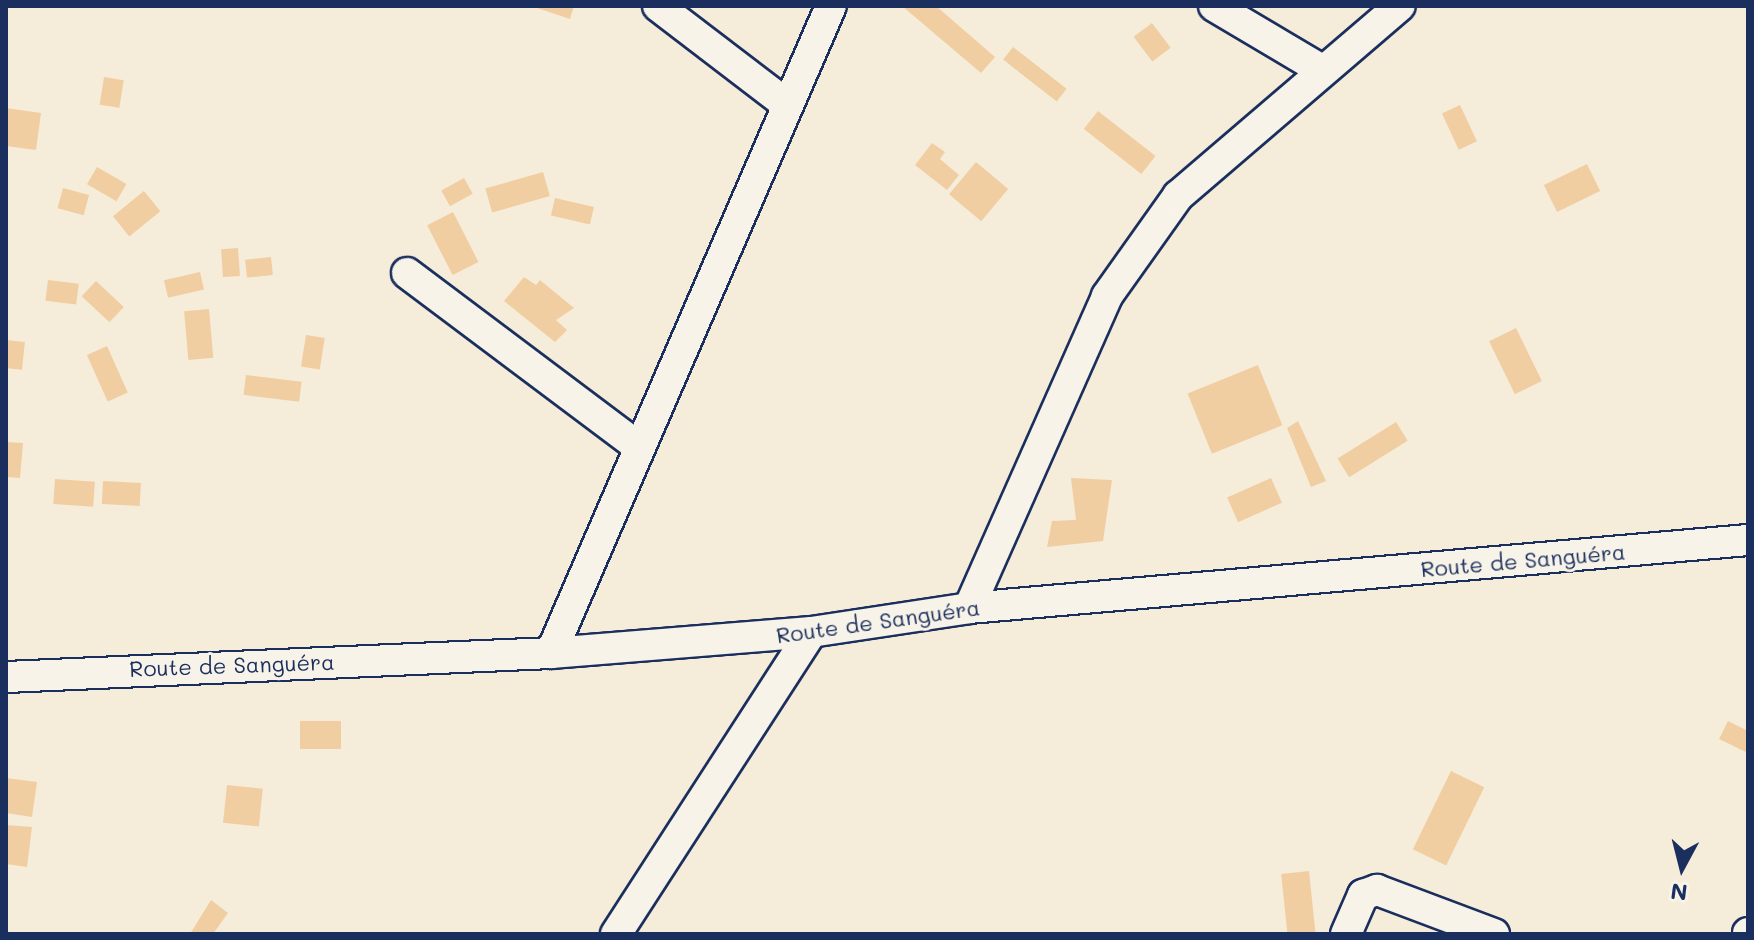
<!DOCTYPE html>
<html>
<head>
<meta charset="utf-8">
<style>
  body { margin:0 }
  #map { position:relative; width:1754px; height:940px; overflow:hidden; background:#f6ecda; font-family:Mali,sans-serif }
  div>[style] { position:absolute }
  .building>* { inset:0; background:#f1cea2; transform-origin:0 0 }
  .roads { filter:drop-shadow(2px 0 #1b2f5e) drop-shadow(-2px 0 #1b2f5e) drop-shadow(0 2px #1b2f5e) drop-shadow(0 -2px #1b2f5e) }
  .minor>* { height:30px; margin:-15px; padding:0 15px; transform-origin:15px; border-radius:15px; background:#f7f3e8 }
  span { translate:-50% -50%; white-space:nowrap; text-align:center; line-height:1.15; -webkit-text-stroke:6px #f7f3e8; paint-order:stroke }
  .street-label { font-size:22px; color:#1b2f5e }
  .frame { position:absolute; inset:0; border:8px solid #1b2f5e; pointer-events:none }
  .north { position:absolute; left:1642px; top:828px; width:80px; height:80px; -webkit-text-stroke:6px #f7f3e8; paint-order:stroke; rotate:187deg; font-size:22px; font-weight:700; line-height:32px; text-align:center; color:#1b2f5e }
  .north::after { content:''; display:block; margin:auto; width:28px; height:36px; background:#1b2f5e; clip-path:polygon(50% 0,100% 100%,50% 72%,0 100%) }
</style>
</head>
<body>
<div id="map">
  <div class="building">
    <div style="clip-path:polygon(531px 6px,574px 6px,570px 19px)"></div>
    <div style="clip-path:polygon(902px 6px,936px 6px,995px 57px,981px 73px)"></div>
    <div style="left:1152px;top:23px;width:31px;height:23px;rotate:53deg"></div>
    <div style="left:1013px;top:47px;width:68px;height:16px;rotate:38deg"></div>
    <div style="left:104px;top:77px;width:20px;height:28px;rotate:9deg"></div>
    <div style="left:1460px;top:105px;width:40px;height:20px;rotate:65deg"></div>
    <div style="clip-path:polygon(6px 108px,41px 113px,36px 150px,6px 146px)"></div>
    <div style="left:1098px;top:111px;width:73px;height:23px;rotate:38deg"></div>
    <div style="clip-path:polygon(932px 143px,945px 152px,940px 159px,959px 175px,947px 190px,915px 165px)"></div>
    <div style="left:976px;top:162px;width:42px;height:42px;rotate:40deg"></div>
    <div style="left:1587px;top:164px;width:30px;height:48px;rotate:64deg"></div>
    <div style="left:97px;top:167px;width:34px;height:20px;rotate:30deg"></div>
    <div style="left:543px;top:172px;width:25px;height:60px;rotate:74deg"></div>
    <div style="left:464px;top:178px;width:18px;height:26px;rotate:61deg"></div>
    <div style="left:63px;top:188px;width:27px;height:21px;rotate:15deg"></div>
    <div style="left:144px;top:191px;width:26px;height:40px;rotate:51deg"></div>
    <div style="left:555px;top:198px;width:40px;height:18px;rotate:13deg"></div>
    <div style="left:453px;top:212px;width:56px;height:29px;rotate:63deg"></div>
    <div style="left:238px;top:248px;width:28px;height:17px;rotate:86deg"></div>
    <div style="left:271px;top:257px;width:18px;height:26px;rotate:84deg"></div>
    <div style="left:200px;top:272px;width:18px;height:37px;rotate:77deg"></div>
    <div style="clip-path:polygon(524px 277px,536px 285px,540px 280px,574px 308px,556px 320px,567px 330px,555px 342px,504px 301px)"></div>
    <div style="left:48px;top:280px;width:31px;height:21px;rotate:7deg"></div>
    <div style="left:96px;top:281px;width:38px;height:21px;rotate:43deg"></div>
    <div style="left:209px;top:309px;width:49px;height:25px;rotate:85deg"></div>
    <div style="left:1516px;top:328px;width:59px;height:30px;rotate:64deg"></div>
    <div style="left:306px;top:335px;width:19px;height:32px;rotate:9deg"></div>
    <div style="left:6px;top:340px;width:19px;height:28px;rotate:6deg"></div>
    <div style="left:107px;top:346px;width:51px;height:22px;rotate:66deg"></div>
    <div style="left:1258px;top:365px;width:65px;height:76px;rotate:68deg"></div>
    <div style="left:246px;top:375px;width:56px;height:20px;rotate:7deg"></div>
    <div style="clip-path:polygon(1298px 421px,1326px 481px,1311px 487px,1287px 428px)"></div>
    <div style="left:1396px;top:422px;width:22px;height:69px;rotate:58deg"></div>
    <div style="clip-path:polygon(6px 442px,23px 443px,20px 478px,6px 477px)"></div>
    <div style="clip-path:polygon(1071px 478px,1112px 480px,1103px 541px,1047px 547px,1052px 521px,1076px 520px)"></div>
    <div style="left:1271px;top:478px;width:27px;height:48px;rotate:66deg"></div>
    <div style="left:55px;top:479px;width:40px;height:25px;rotate:4deg"></div>
    <div style="left:103px;top:481px;width:38px;height:23px;rotate:3deg"></div>
    <div style="left:300px;top:721px;width:41px;height:28px"></div>
    <div style="clip-path:polygon(1728px 721px,1748px 731px,1748px 753px,1719px 739px)"></div>
    <div style="left:1451px;top:771px;width:37px;height:87px;rotate:26deg"></div>
    <div style="clip-path:polygon(6px 778px,37px 782px,32px 817px,6px 813px)"></div>
    <div style="left:227px;top:785px;width:36px;height:38px;rotate:6deg"></div>
    <div style="clip-path:polygon(6px 825px,32px 827px,27px 867px,6px 864px)"></div>
    <div style="left:1309px;top:871px;width:62px;height:28px;rotate:84deg"></div>
    <div style="clip-path:polygon(211px 900px,228px 913px,213px 934px,190px 934px)"></div>
  </div>
  <div class="roads">
    <div class="minor">
      <div style="left:658px;top:6px;width:160px;rotate:37.4deg"></div>
      <div style="left:1214px;top:6px;width:123px;rotate:30.7deg"></div>
      <div style="left:407px;top:273px;width:290px;rotate:36.9deg"></div>
      <div style="left:969px;top:608px;width:341px;rotate:-66.1deg"></div>
      <div style="left:1107px;top:296px;width:123px;rotate:-54.6deg"></div>
      <div style="left:1178px;top:196px;width:292px;rotate:-40.6deg"></div>
      <div style="left:551px;top:653px;width:705px;rotate:-66.6deg"></div>
      <div style="left:6px;top:677px;width:546px;rotate:-2.52deg"></div>
      <div style="left:551px;top:653px;width:261px;rotate:-4.6deg"></div>
      <div style="left:811px;top:632px;width:160px;rotate:-8.6deg"></div>
      <div style="left:969px;top:608px;width:782px;rotate:-4.99deg"></div>
      <div style="left:616px;top:934px;width:359px;rotate:-57.1deg"></div>
      <div style="left:1346px;top:934px;width:43px;rotate:-66.4deg"></div>
      <div style="left:1363px;top:895px;width:15px;rotate:-20deg"></div>
      <div style="left:1377px;top:890px;width:125px;rotate:20.6deg"></div>
      <div style="left:1748px;top:934px;width:1px;rotate:-90deg"></div>
    </div>
  </div>
  <div class="street-label">
    <span style="left:1523px;top:560px;rotate:-5deg">Route de Sanguéra</span>
    <span style="left:878px;top:621px;rotate:-8deg">Route de Sanguéra</span>
    <span style="left:232px;top:665px;rotate:-2deg">Route de Sanguéra</span>
  </div>
  <div class="frame"></div>
  <div class="north">N</div>
</div>
</body>
</html>
